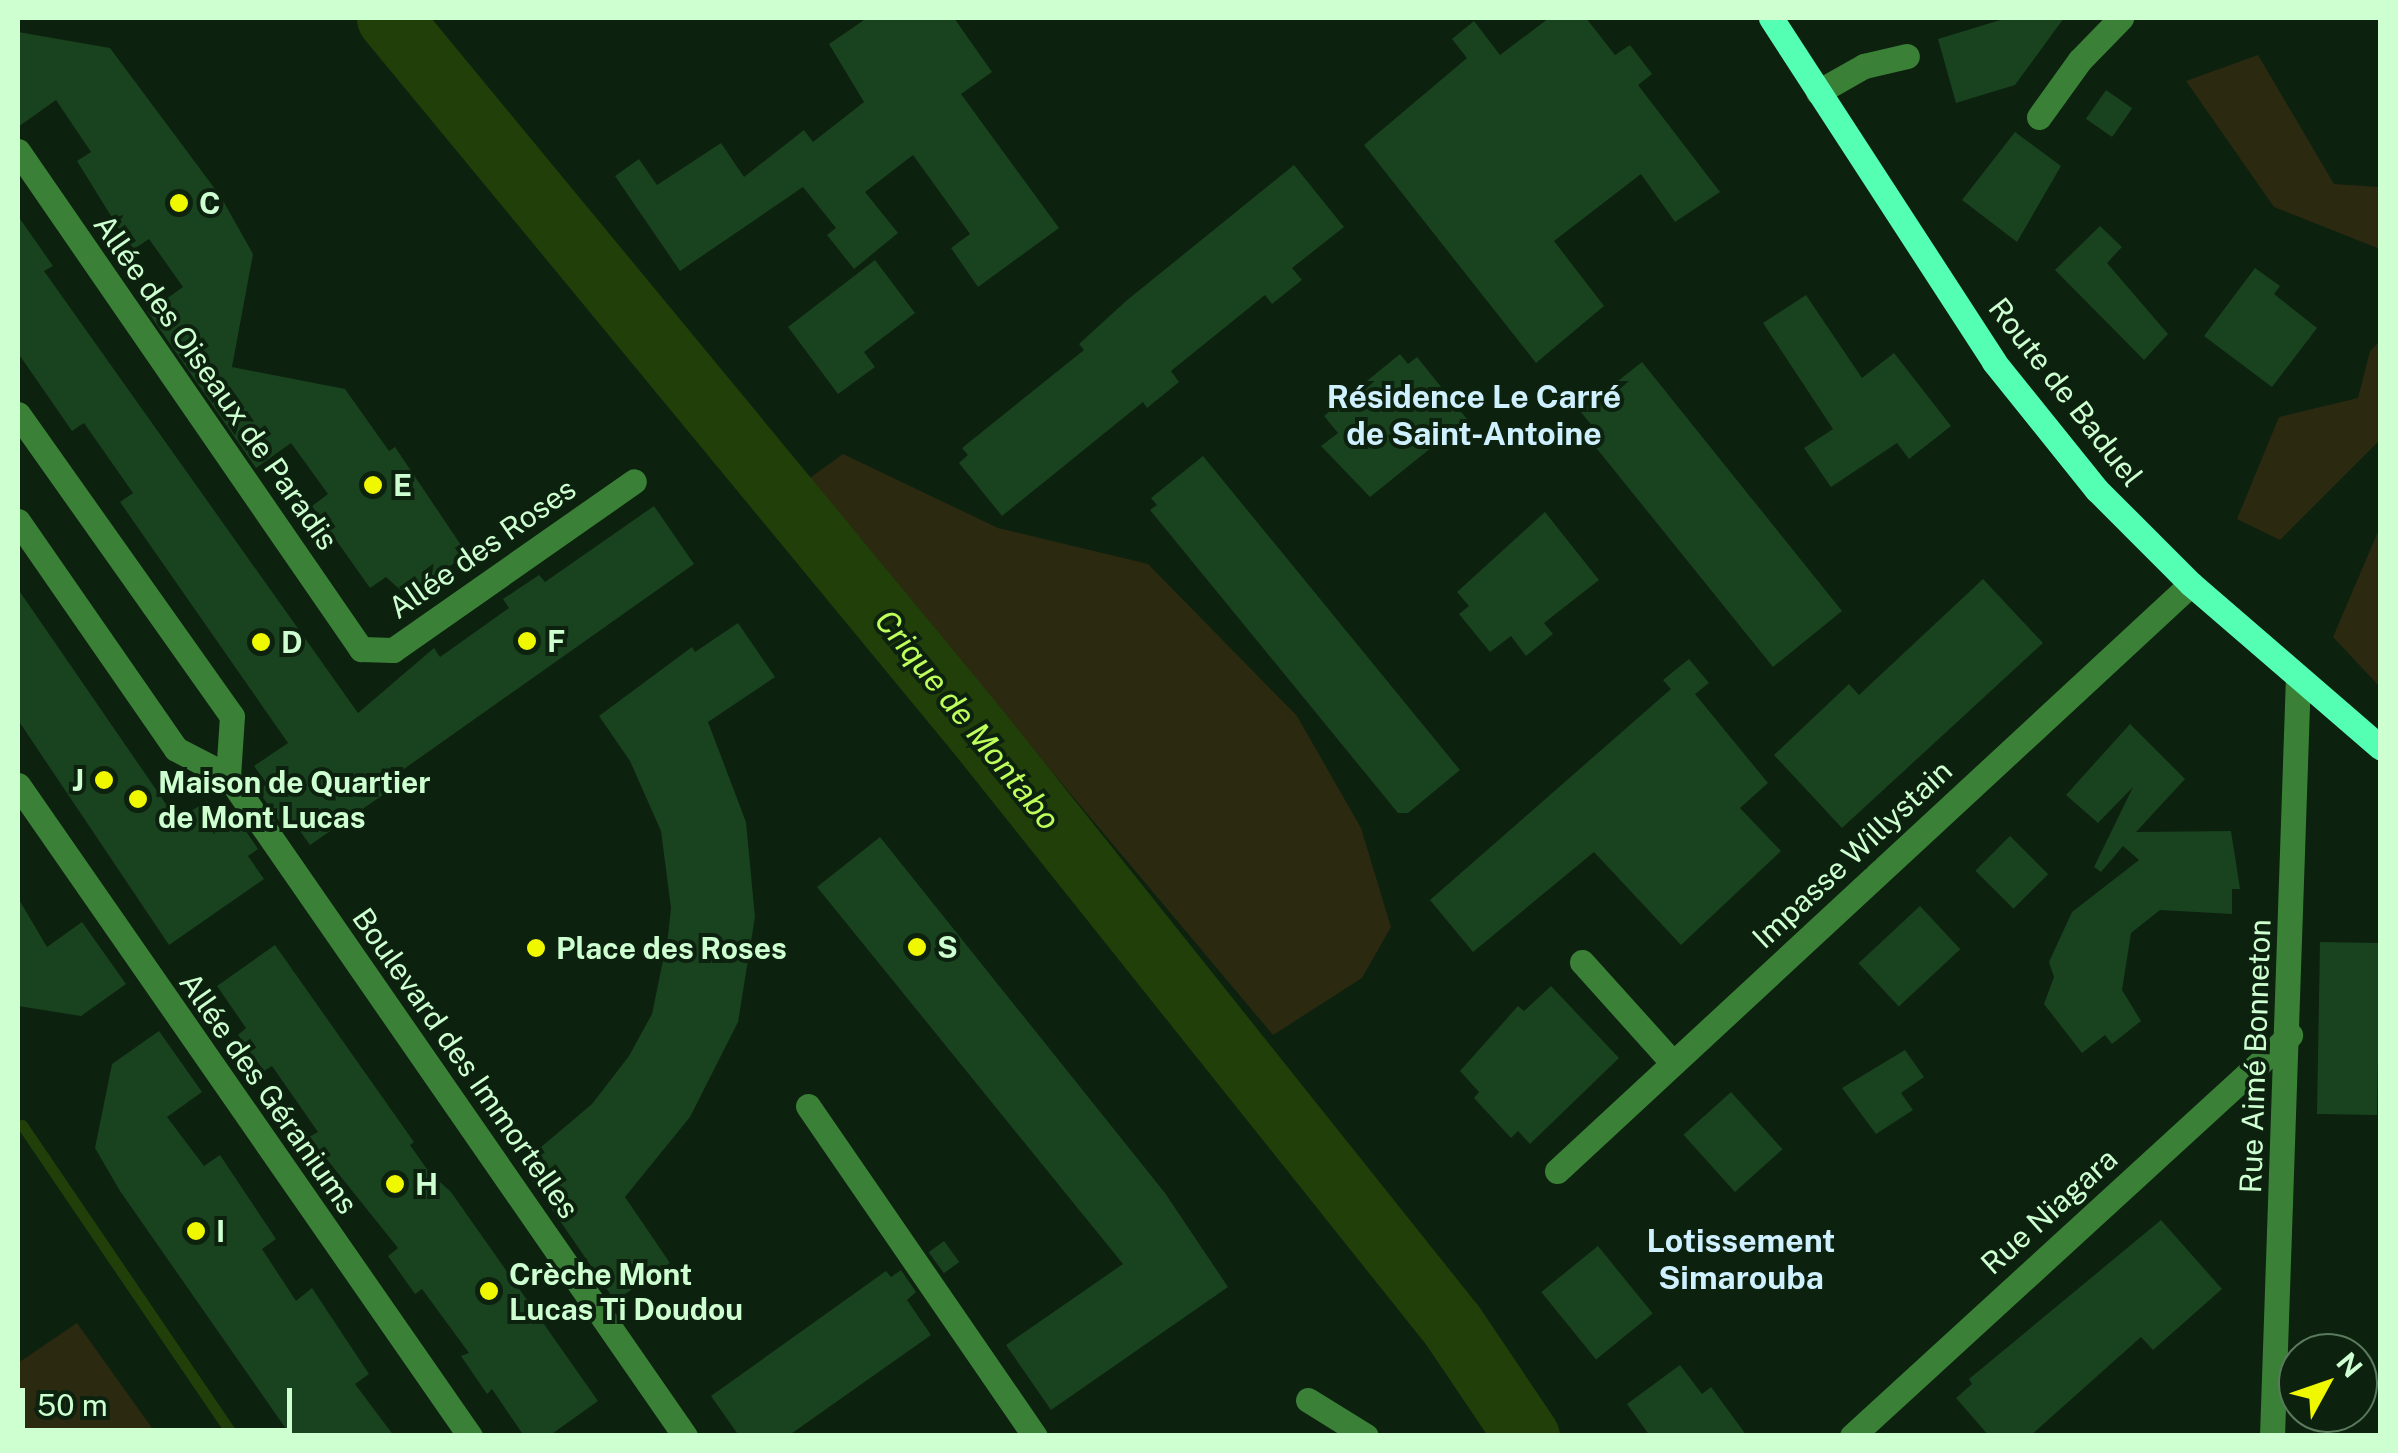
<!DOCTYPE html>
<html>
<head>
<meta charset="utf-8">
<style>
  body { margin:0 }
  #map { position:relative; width:2398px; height:1453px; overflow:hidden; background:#0d210f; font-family:"Public Sans",sans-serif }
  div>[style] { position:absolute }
  .green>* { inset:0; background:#2b2910 }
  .stream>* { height:11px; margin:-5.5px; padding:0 5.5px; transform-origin:5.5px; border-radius:5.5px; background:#203f09 }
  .river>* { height:65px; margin:-32.5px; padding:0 32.5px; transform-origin:32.5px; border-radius:32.5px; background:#203f09 }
  .building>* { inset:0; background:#19421e; transform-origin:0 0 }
  .minor>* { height:25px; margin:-12.5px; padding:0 12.5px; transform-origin:12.5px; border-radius:12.5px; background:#3a8137 }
  .major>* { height:25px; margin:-12.5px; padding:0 12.5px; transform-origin:12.5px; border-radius:12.5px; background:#54ffb4 }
  .dots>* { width:28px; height:28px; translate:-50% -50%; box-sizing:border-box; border:5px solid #0d210f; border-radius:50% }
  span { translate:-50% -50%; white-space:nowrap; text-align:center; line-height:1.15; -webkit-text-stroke:8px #0d210f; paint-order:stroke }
  .poi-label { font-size:30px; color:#cdffd0; font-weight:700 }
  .left { translate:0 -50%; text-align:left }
  .right { translate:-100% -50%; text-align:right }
  .street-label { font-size:30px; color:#cdffd0 }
  .neighbourhood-label { font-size:32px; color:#cff1ff; font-weight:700 }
  .water-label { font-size:32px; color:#beff5b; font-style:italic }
  .frame { position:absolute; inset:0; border:20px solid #cdffd0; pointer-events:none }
  .north { position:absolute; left:2278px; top:1333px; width:100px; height:100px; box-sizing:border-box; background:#0d210f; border:2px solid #5a7a5c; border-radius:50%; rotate:50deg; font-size:28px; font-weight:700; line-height:40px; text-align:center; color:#cdffd0 }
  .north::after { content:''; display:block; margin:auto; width:35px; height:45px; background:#f0f800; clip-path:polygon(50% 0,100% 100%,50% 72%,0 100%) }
  .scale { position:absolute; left:20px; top:1388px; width:272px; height:45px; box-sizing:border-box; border:5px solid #cdffd0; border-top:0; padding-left:12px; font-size:30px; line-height:35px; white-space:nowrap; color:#cdffd0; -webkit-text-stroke:8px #0d210f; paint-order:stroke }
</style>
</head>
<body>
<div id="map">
  <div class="green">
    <div style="clip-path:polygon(2258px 55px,2334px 184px,2380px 187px,2380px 249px,2274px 207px,2186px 81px)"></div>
    <div style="clip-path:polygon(2380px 341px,2380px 440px,2280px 540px,2237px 519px,2279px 417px,2358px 398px,2370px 351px)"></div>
    <div style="clip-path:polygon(843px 454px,998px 528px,1148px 564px,1297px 716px,1361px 828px,1391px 927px,1362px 978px,1273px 1035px,807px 480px)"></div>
    <div style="clip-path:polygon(2380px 527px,2380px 687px,2333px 637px)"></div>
    <div style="clip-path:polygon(77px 1323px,157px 1435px,18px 1435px,18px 1363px)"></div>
  </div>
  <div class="stream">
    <div style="left:22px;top:1125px;width:376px;rotate:55.8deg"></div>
  </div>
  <div class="river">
    <div style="left:389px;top:18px;width:922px;rotate:50.46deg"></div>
    <div style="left:976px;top:729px;width:763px;rotate:51.39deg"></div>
    <div style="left:1452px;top:1325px;width:134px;rotate:56deg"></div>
  </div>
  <div class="building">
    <div style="clip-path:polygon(867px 18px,954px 18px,992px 72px,961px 94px,1059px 228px,978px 287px,951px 248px,970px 234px,913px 155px,865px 192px,898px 233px,854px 269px,827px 235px,836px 228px,803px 187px,680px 271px,615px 176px,639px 159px,657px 185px,721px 143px,744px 177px,804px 130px,813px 142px,864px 102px,829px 44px)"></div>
    <div style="clip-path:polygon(1549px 18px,1586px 18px,1615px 55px,1630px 45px,1652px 74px,1638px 85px,1720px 192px,1675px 222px,1641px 174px,1554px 241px,1604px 306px,1536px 363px,1364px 145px,1467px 58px,1452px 39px,1474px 21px,1500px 55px)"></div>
    <div style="clip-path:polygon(2007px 18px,2064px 18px,2015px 85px,1956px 103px,1938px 39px)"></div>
    <div style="clip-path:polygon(18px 32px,110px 48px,221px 197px,253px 254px,232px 367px,345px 389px,389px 451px,395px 447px,467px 554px,407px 596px,386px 577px,370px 588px,312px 506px,328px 494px,291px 443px,256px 468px,148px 312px,183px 287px,149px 239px,134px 249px,124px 237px,77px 161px,91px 152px,56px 100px,18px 127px)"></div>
    <div style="left:2106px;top:90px;width:32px;height:35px;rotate:35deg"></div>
    <div style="clip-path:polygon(2015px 132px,2061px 166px,2017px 242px,1962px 200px)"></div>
    <div style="clip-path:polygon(1294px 165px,1344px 227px,1292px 268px,1302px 280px,1272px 304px,1265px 295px,1171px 371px,1179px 382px,1147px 408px,1143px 402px,1002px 516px,959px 463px,968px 455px,962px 448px,1084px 350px,1079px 344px,1126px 301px)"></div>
    <div style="clip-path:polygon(18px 216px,53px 266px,44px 271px,358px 713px,434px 648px,440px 657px,509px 608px,503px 599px,539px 575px,545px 582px,654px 506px,694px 564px,387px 781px,393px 788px,310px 845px,295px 824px,285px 830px,258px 790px,267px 784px,254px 766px,288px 743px,120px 502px,133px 493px,84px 423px,72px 431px,18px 353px)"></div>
    <div style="clip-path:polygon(2100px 226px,2122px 247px,2107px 263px,2168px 334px,2144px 360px,2055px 270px)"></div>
    <div style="clip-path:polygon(875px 260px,915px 313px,864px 352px,875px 367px,838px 394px,788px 327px)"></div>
    <div style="clip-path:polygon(2255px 268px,2280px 286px,2274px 294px,2317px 328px,2272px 387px,2204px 336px)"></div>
    <div style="clip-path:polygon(1806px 295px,1862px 378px,1894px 353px,1951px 426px,1909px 459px,1897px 443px,1831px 487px,1804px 448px,1833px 429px,1763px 323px)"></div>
    <div style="clip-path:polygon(1400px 354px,1408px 364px,1417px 357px,1467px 419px,1370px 497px,1321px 446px,1338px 433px,1324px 416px)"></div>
    <div style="clip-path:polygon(1642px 362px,1842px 611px,1773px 667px,1585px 434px,1593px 427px,1580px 411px)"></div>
    <div style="clip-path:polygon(1203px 456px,1460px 770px,1408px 813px,1398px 813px,1150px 510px,1157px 505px,1151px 498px)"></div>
    <div style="clip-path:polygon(1545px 512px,1599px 580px,1544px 623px,1553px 634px,1526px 656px,1511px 636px,1490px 652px,1459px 614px,1469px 606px,1457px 592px)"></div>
    <div style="clip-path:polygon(1983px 579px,2043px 643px,1842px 828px,1774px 755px,1849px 684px,1859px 695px)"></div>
    <div style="clip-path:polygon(18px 589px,177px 820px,207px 801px,219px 818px,231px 809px,258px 849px,248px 856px,264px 879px,169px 945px,18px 720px)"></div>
    <div style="clip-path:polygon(738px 623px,775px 677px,708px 722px,746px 822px,755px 917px,738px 1022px,690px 1117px,625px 1197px,670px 1263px,615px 1301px,521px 1164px,592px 1104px,629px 1056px,652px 1014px,668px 936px,671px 908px,661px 831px,630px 761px,599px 716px,692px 647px,695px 652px)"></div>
    <div style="clip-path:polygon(1689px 659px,1709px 683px,1695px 694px,1768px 783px,1740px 808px,1781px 851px,1681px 945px,1594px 852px,1473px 952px,1430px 900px,1671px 689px,1663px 680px)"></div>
    <div style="clip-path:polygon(2130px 724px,2185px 779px,2136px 832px,2231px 831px,2240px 889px,2232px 889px,2232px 914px,2160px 910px,2131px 933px,2122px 990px,2141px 1021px,2112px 1044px,2105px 1035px,2082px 1053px,2044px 1004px,2054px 977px,2049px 962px,2072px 912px,2139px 860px,2123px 846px,2101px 872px,2094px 867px,2133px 787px,2098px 823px,2066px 795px)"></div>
    <div style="left:2010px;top:836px;width:54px;height:49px;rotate:45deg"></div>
    <div style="clip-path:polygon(880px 837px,1165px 1193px,1228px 1287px,1051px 1410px,1006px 1345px,1123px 1264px,817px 887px)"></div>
    <div style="clip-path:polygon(18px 898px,47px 947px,82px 922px,126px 984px,81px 1016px,18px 1006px)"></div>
    <div style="left:1920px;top:906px;width:59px;height:84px;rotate:47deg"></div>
    <div style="left:2320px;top:942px;width:60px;height:172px;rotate:1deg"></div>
    <div style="clip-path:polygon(275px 945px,414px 1142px,410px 1145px,429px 1172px,451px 1192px,598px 1401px,549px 1436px,524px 1436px,492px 1389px,487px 1394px,461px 1356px,469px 1353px,422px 1289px,415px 1294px,388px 1256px,398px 1248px,309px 1137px,318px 1132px,272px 1066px,264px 1071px,238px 1035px,246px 1028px,217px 986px)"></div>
    <div style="clip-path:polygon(1551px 986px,1619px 1058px,1530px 1144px,1518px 1131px,1511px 1138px,1474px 1098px,1479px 1092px,1460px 1071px,1518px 1006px,1524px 1011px)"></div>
    <div style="clip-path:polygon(159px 1031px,202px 1092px,167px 1117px,204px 1166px,220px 1155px,276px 1239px,262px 1249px,296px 1301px,312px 1288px,369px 1374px,355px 1384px,394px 1436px,291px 1436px,120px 1191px,95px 1148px,112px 1064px)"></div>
    <div style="clip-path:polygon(1905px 1050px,1924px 1077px,1901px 1093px,1913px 1110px,1876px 1134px,1842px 1088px)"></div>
    <div style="left:1731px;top:1092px;width:77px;height:64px;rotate:48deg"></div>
    <div style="clip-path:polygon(2161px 1220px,2222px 1289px,2153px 1350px,2141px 1337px,2030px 1436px,1989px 1436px,1956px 1398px,1972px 1384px,1969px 1379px)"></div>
    <div style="left:944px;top:1241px;width:26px;height:19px;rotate:54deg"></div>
    <div style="left:1598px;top:1246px;width:87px;height:73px;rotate:51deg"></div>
    <div style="clip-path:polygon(901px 1270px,916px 1292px,907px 1300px,931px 1335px,788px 1436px,739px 1436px,711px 1396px,886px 1271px,891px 1277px)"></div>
    <div style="clip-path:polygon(1680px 1365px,1702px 1394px,1711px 1387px,1747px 1436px,1650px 1436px,1627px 1404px)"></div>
  </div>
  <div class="minor">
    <div style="left:1818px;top:92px;width:53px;rotate:-29.5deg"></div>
    <div style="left:1864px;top:66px;width:44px;rotate:-13.1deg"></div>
    <div style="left:2039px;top:117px;width:70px;rotate:-54.3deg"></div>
    <div style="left:2080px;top:60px;width:59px;rotate:-45.7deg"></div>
    <div style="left:18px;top:151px;width:605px;rotate:55.44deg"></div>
    <div style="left:361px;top:649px;width:32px;rotate:2deg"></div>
    <div style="left:393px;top:650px;width:294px;rotate:-35deg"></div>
    <div style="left:18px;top:414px;width:370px;rotate:54.7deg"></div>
    <div style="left:232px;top:716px;width:60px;rotate:93.8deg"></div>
    <div style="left:18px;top:521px;width:277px;rotate:55.3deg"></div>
    <div style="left:176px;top:749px;width:59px;rotate:27.4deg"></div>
    <div style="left:228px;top:776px;width:803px;rotate:55.3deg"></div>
    <div style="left:18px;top:785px;width:793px;rotate:55.23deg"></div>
    <div style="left:1582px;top:962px;width:136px;rotate:48deg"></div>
    <div style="left:808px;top:1106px;width:401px;rotate:55.5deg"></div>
    <div style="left:1557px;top:1171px;width:864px;rotate:-42.8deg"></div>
    <div style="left:1308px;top:1400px;width:68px;rotate:31.8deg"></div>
    <div style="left:1852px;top:1436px;width:594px;rotate:-42.47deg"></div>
    <div style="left:2272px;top:1436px;width:758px;rotate:-88.04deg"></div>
  </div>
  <div class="major">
    <div style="left:1771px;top:18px;width:410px;rotate:57deg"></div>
    <div style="left:1994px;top:362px;width:164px;rotate:51.2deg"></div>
    <div style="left:2097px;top:490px;width:133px;rotate:45deg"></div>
    <div style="left:2191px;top:584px;width:250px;rotate:40.8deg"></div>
  </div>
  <div class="dots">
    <div style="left:179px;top:203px;background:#f0f800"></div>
    <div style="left:373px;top:485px;background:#f0f800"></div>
    <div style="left:527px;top:641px;background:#f0f800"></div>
    <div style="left:261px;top:642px;background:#f0f800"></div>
    <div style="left:104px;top:780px;background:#f0f800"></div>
    <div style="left:138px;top:799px;background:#f0f800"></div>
    <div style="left:917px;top:947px;background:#f0f800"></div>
    <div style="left:536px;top:948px;background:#f0f800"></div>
    <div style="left:395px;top:1184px;background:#f0f800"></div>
    <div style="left:196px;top:1231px;background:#f0f800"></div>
    <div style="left:489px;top:1291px;background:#f0f800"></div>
  </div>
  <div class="poi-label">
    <span class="left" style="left:199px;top:203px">C</span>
    <span class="left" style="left:393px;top:485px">E</span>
    <span class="left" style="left:547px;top:641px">F</span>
    <span class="left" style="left:281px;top:642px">D</span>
    <span class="right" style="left:84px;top:780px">J</span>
    <span class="left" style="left:158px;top:799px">Maison de Quartier<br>de Mont Lucas</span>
    <span class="left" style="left:937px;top:947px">S</span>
    <span class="left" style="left:556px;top:948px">Place des Roses</span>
    <span class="left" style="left:415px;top:1184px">H</span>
    <span class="left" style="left:216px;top:1231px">I</span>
    <span class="left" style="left:509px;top:1291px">Crèche Mont<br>Lucas Ti Doudou</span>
  </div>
  <div class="street-label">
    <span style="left:216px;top:382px;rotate:55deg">Allée des Oiseaux de Paradis</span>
    <span style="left:2066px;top:392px;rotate:52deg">Route de Baduel</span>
    <span style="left:482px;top:548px;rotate:-35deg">Allée des Roses</span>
    <span style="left:1852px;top:854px;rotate:-43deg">Impasse Willystain</span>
    <span style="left:2255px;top:1056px;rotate:-88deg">Rue Aimé Bonneton</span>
    <span style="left:466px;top:1063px;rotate:55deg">Boulevard des Immortelles</span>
    <span style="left:269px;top:1093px;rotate:55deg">Allée des Géraniums</span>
    <span style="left:2049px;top:1211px;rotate:-42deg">Rue Niagara</span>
  </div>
  <div class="neighbourhood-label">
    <span style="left:1474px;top:416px">Résidence Le Carré<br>de Saint-Antoine</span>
    <span style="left:1741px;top:1260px">Lotissement<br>Simarouba</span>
  </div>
  <div class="water-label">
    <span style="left:967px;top:720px;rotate:51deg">Crique de Montabo</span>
  </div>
  <div class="frame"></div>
  <div class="north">N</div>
  <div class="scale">50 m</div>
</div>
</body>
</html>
